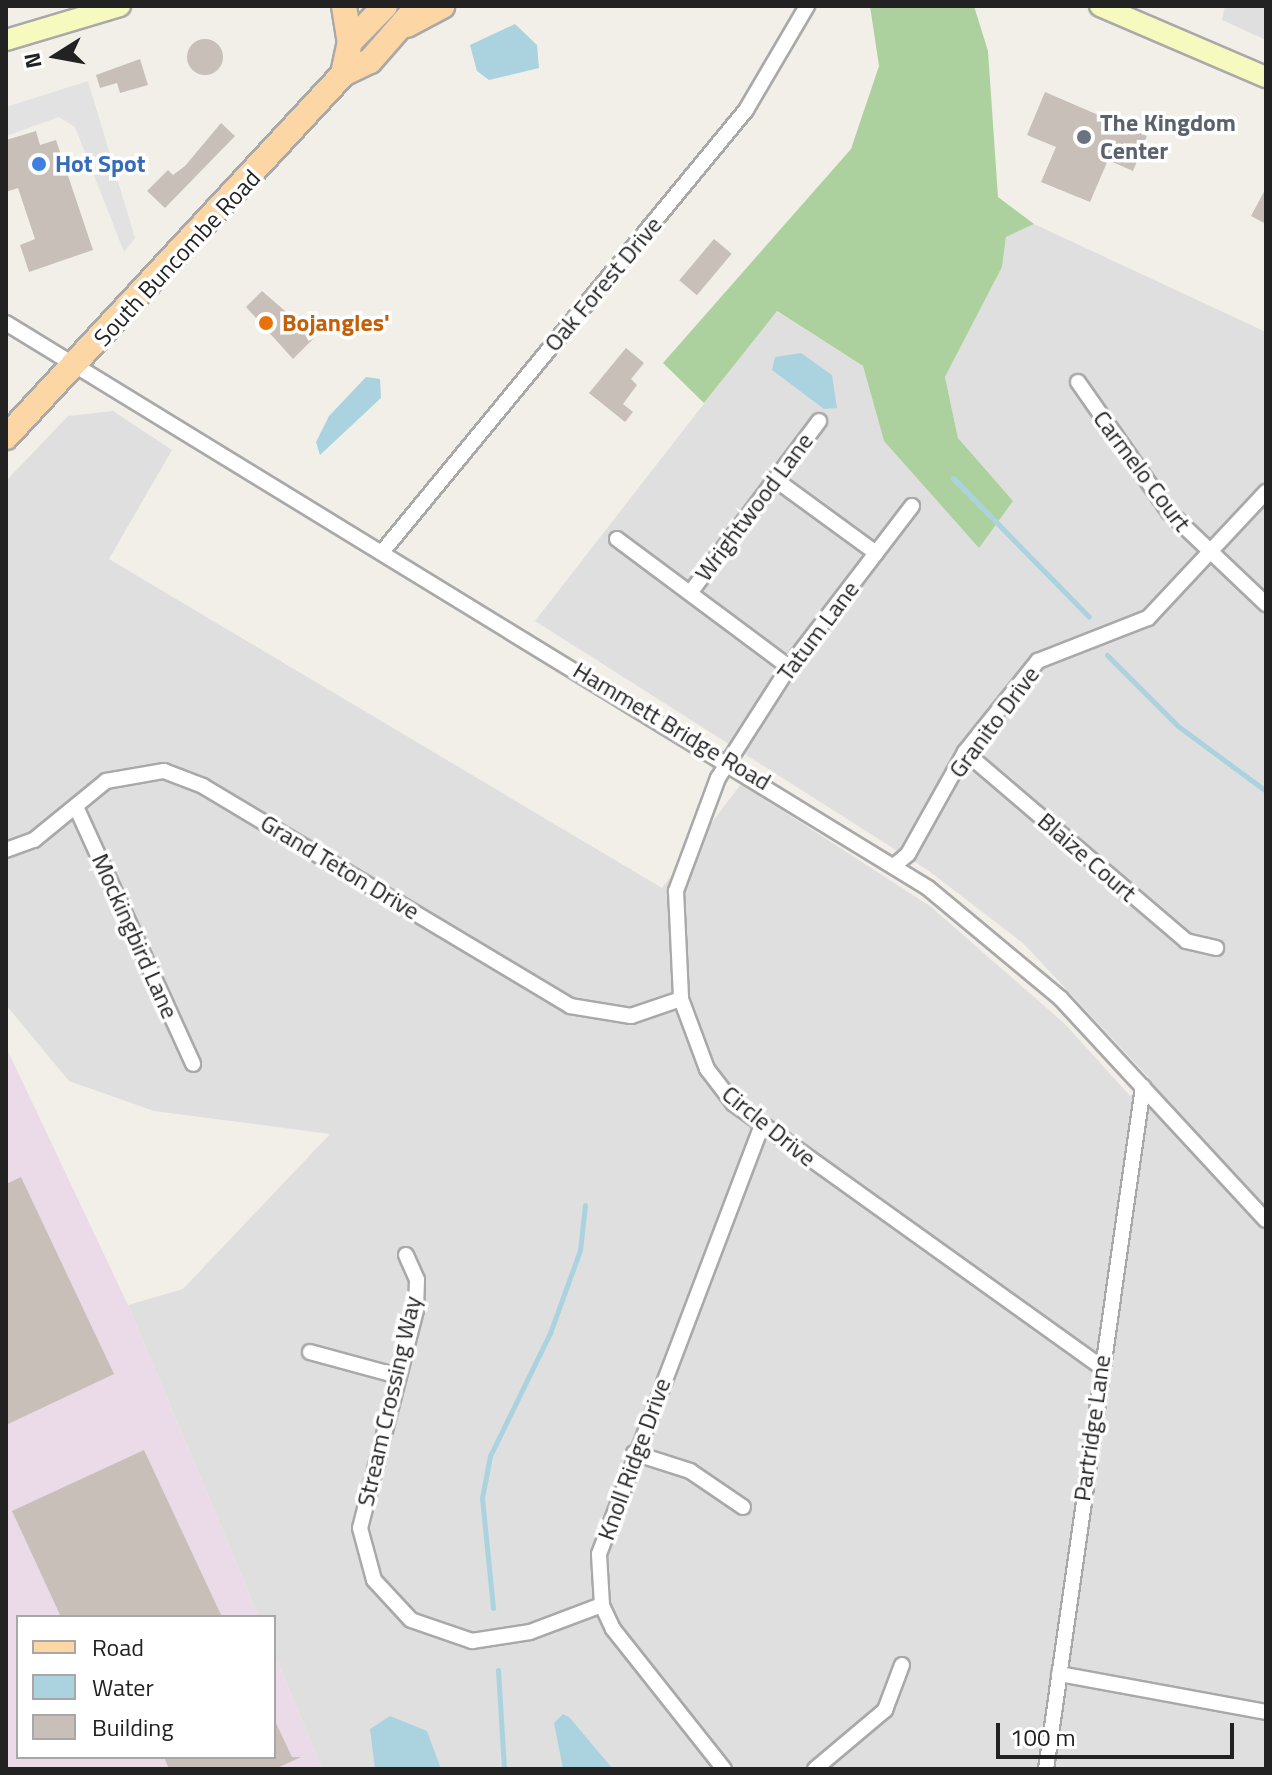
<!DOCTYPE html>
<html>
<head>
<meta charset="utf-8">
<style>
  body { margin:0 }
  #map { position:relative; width:1272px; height:1775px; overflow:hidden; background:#f2efe9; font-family:"Titillium Web",sans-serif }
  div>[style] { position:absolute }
  .residential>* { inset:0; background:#e0dfdf }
  .industrial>* { inset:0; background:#ebdbe8 }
  .forest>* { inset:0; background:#add19e }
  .parking>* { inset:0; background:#e2e2e2 }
  .water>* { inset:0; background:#aad3df }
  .stream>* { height:5px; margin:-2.5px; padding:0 2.5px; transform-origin:2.5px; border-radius:2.5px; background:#aad3df }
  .building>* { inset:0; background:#c7bfb8; transform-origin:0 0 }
  .round { border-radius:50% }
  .roads { filter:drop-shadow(2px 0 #a9a9a9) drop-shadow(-2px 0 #a9a9a9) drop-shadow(0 2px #a9a9a9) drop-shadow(0 -2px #a9a9a9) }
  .street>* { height:14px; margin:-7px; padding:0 7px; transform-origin:7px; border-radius:7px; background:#fff }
  .secondary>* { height:20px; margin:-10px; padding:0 10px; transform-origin:10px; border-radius:10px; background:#f7fabf }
  .primary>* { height:24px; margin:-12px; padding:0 12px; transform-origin:12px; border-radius:12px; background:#fcd6a4 }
  .dots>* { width:22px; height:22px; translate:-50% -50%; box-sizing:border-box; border:4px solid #fff; border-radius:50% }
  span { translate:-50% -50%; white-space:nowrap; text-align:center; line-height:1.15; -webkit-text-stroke:7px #fff; paint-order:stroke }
  .worship-label { font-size:24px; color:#5b616d; font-weight:700 }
  .left { translate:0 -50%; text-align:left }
  .shop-label { font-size:24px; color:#366cbe; font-weight:700 }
  .street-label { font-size:24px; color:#222 }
  .food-label { font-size:24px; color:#c56008; font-weight:700 }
  .frame { position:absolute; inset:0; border:8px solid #222; pointer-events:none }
  .legend { position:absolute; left:16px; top:1615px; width:260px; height:144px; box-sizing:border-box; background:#fff; border:2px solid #a7a7a7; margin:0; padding:10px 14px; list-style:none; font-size:24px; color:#222 }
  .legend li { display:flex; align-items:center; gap:16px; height:40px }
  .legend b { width:40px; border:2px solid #a7a7a7 }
  .north { position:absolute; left:16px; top:16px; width:80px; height:80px; -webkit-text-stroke:6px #fff; paint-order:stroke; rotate:259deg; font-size:22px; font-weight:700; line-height:32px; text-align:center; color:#222 }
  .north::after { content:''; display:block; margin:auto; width:28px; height:36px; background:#222; clip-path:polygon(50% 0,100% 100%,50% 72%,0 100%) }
  .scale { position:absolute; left:996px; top:1723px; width:238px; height:36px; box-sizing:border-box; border:4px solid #222; border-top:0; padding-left:10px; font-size:24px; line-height:28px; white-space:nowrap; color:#222; -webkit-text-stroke:6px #fff; paint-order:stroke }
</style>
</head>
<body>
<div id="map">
  <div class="residential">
    <div style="clip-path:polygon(1225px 6px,1266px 6px,1266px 40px,1222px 20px)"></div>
    <div style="clip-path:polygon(1034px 224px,1266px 332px,1266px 1769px,322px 1769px,274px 1653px,274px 1617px,259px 1617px,128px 1305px,183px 1289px,330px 1134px,154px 1111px,69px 1081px,6px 1005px,6px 481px,68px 416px,113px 411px,172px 450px,109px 559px,662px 888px,741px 784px,930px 906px,1065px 1024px,1130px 1096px,1150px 1079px,1023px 943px,929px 871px,535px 621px,776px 311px,863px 366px,884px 441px,1012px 501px,958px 438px,945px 377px,1002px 267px,1006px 237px)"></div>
  </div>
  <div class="industrial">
    <div style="clip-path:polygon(6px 1047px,128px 1305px,259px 1617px,18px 1617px,18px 1757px,274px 1757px,274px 1653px,322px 1769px,6px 1769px)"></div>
  </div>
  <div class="forest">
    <div style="clip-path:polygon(870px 6px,974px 6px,988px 51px,998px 197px,1034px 224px,1006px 237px,1002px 267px,945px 377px,958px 438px,1013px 501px,979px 548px,884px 441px,863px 366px,777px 311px,704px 403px,663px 363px,851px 149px,879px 66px)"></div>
  </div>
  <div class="parking">
    <div style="clip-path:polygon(88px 81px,135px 238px,124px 252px,75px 127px,59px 117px,6px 136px,6px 107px)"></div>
  </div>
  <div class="water">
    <div style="clip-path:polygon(515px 24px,537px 45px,539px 68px,489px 80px,477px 71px,470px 45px)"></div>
    <div style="clip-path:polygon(801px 353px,832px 375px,837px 408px,824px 409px,772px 370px,775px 357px)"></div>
    <div style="clip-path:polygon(366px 377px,380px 379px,381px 398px,320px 455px,316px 442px,329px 416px)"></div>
    <div style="clip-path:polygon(563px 1714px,569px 1717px,613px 1769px,563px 1769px,554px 1723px)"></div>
    <div style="clip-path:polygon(390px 1716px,427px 1731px,441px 1769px,375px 1769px,370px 1729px)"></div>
  </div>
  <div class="stream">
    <div style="left:953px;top:478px;width:194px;rotate:45.6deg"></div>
    <div style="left:1107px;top:655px;width:100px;rotate:45deg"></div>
    <div style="left:1178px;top:726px;width:109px;rotate:36.5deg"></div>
    <div style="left:493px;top:1608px;width:111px;rotate:-95.7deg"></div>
    <div style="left:482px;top:1498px;width:43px;rotate:-79.2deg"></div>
    <div style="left:490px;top:1456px;width:137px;rotate:-64deg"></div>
    <div style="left:550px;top:1333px;width:88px;rotate:-70.1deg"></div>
    <div style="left:580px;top:1250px;width:45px;rotate:-83.7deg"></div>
    <div style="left:498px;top:1670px;width:99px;rotate:86.5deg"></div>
  </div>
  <div class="building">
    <div class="round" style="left:187px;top:39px;width:36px;height:36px"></div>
    <div style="clip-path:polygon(140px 59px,148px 85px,120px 93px,117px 83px,100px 88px,96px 75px)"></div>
    <div style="clip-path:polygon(1045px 92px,1147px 136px,1133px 171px,1108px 160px,1090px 202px,1041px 182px,1056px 147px,1027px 135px)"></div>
    <div style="clip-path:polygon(221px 123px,235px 136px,165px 208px,147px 191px,168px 170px,173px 175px,185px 166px)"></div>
    <div style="clip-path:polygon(36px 131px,40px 145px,56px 140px,93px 250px,29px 272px,20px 245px,35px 239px,18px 188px,6px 192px,6px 140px)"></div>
    <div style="clip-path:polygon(1266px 188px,1266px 224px,1251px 216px)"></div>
    <div style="left:714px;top:239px;width:23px;height:54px;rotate:40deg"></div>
    <div style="clip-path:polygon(262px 291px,315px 337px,293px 359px,246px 307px)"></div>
    <div style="clip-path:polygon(626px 348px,644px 363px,631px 379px,637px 385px,623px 404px,633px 412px,625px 422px,589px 393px)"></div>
    <div style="clip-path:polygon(21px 1177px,114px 1374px,6px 1425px,6px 1184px)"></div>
    <div style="clip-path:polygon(144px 1450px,222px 1617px,61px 1617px,12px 1511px)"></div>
    <div style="clip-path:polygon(274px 1719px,292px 1757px,301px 1757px,275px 1769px,169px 1769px,164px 1757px,274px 1757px)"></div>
  </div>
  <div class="roads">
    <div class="street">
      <div style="left:6px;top:323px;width:1081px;rotate:31.5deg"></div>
      <div style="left:928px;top:888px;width:173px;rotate:39.8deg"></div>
      <div style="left:1061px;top:999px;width:301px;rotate:47.2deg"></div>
      <div style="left:1078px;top:382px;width:159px;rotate:55deg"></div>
      <div style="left:1169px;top:512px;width:134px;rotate:43.5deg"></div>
      <div style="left:776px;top:480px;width:124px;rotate:36.1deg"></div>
      <div style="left:912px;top:506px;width:203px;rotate:127.4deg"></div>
      <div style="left:789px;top:667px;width:132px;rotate:122.6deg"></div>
      <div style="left:718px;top:778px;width:121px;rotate:110.4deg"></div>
      <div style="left:676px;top:891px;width:108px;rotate:87.3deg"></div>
      <div style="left:681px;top:999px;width:75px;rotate:69.6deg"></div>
      <div style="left:707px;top:1069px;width:44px;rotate:52.4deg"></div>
      <div style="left:734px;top:1104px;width:452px;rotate:35.6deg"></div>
      <div style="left:617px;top:539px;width:214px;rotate:36.7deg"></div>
      <div style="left:383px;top:551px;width:571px;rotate:-50.54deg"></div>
      <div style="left:746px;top:110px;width:121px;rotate:-59.6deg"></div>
      <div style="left:690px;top:593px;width:215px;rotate:-53.1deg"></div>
      <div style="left:965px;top:752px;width:291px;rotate:40.5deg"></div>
      <div style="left:1186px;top:941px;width:31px;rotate:13deg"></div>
      <div style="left:77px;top:809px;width:280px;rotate:65.5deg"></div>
      <div style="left:6px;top:850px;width:30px;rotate:-20deg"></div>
      <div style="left:34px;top:840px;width:93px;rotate:-39.3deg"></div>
      <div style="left:106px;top:781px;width:59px;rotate:-9.8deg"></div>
      <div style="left:164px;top:771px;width:42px;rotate:21deg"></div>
      <div style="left:203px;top:786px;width:428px;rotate:30.9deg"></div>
      <div style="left:570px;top:1006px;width:62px;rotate:9.3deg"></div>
      <div style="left:631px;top:1016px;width:53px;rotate:-18.8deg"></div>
      <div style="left:895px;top:865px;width:17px;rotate:-40deg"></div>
      <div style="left:908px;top:854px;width:117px;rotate:-60.8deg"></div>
      <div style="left:965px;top:752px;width:117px;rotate:-51.3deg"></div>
      <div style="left:1038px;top:661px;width:118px;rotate:-21.4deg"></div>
      <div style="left:1148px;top:618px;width:173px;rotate:-46.9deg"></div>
      <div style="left:406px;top:1255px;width:27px;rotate:66deg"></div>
      <div style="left:417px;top:1280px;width:30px;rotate:92deg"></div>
      <div style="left:416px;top:1310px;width:225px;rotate:104.4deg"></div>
      <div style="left:360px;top:1528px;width:54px;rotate:74.9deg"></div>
      <div style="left:374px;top:1580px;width:54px;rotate:47.2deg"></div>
      <div style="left:411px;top:1620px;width:65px;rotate:19deg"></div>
      <div style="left:472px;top:1641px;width:59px;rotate:-8.8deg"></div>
      <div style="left:530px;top:1632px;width:77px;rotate:-20.6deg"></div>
      <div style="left:310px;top:1352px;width:91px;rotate:15.3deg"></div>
      <div style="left:634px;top:1453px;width:59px;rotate:17.8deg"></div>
      <div style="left:690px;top:1471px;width:64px;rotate:34.2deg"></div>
      <div style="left:1059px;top:1674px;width:210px;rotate:10.4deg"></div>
      <div style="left:724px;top:1769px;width:179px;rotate:-128.4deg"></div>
      <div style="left:613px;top:1629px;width:26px;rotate:-115deg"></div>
      <div style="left:602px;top:1605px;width:51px;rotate:-93.4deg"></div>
      <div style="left:599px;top:1554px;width:459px;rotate:-69.2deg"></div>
      <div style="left:815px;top:1769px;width:92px;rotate:-40.1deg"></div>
      <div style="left:885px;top:1710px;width:48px;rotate:-69.3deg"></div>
      <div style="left:1046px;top:1769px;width:689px;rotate:-81.91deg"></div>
    </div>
    <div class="secondary">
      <div style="left:1100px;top:6px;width:181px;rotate:23.2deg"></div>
      <div style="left:6px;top:40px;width:119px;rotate:-16.6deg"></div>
    </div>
    <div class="primary">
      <div style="left:344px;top:6px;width:36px;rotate:81deg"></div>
      <div style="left:407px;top:25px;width:40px;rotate:-28deg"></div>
      <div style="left:343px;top:74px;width:33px;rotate:-78deg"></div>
      <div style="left:350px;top:42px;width:50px;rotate:-45.8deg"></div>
      <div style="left:6px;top:437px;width:495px;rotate:-47.1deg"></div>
      <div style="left:343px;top:74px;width:30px;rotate:-26deg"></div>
      <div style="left:370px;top:61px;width:73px;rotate:-48.9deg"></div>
    </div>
  </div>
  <div class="dots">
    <div style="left:1084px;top:137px;background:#6b7280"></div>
    <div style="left:39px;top:164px;background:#3f7fe0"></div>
    <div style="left:266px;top:323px;background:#e8710a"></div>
  </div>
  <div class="worship-label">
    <span class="left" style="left:1100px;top:137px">The Kingdom<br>Center</span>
  </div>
  <div class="shop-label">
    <span class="left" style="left:55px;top:164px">Hot Spot</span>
  </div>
  <div class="street-label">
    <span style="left:177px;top:258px;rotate:-47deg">South Buncombe Road</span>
    <span style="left:603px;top:284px;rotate:-50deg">Oak Forest Drive</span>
    <span style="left:1142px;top:471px;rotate:53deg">Carmelo Court</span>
    <span style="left:754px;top:507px;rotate:-53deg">Wrightwood Lane</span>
    <span style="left:818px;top:631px;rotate:-53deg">Tatum Lane</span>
    <span style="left:994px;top:722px;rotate:-53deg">Granito Drive</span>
    <span style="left:672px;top:726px;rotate:31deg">Hammett Bridge Road</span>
    <span style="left:1087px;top:857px;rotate:41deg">Blaize Court</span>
    <span style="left:340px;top:867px;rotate:31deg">Grand Teton Drive</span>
    <span style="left:135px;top:936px;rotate:66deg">Mockingbird Lane</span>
    <span style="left:769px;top:1126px;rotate:39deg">Circle Drive</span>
    <span style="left:389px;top:1401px;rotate:-77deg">Stream Crossing Way</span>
    <span style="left:1092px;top:1428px;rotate:-82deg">Partridge Lane</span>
    <span style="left:634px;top:1459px;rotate:-70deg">Knoll Ridge Drive</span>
  </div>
  <div class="food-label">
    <span class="left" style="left:282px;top:323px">Bojangles'</span>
  </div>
  <div class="frame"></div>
  <ul class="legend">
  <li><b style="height:10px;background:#fcd6a4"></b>Road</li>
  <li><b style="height:22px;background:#aad3df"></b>Water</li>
  <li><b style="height:22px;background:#c7bfb8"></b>Building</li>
  </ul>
  <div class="north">N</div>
  <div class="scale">100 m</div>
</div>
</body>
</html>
